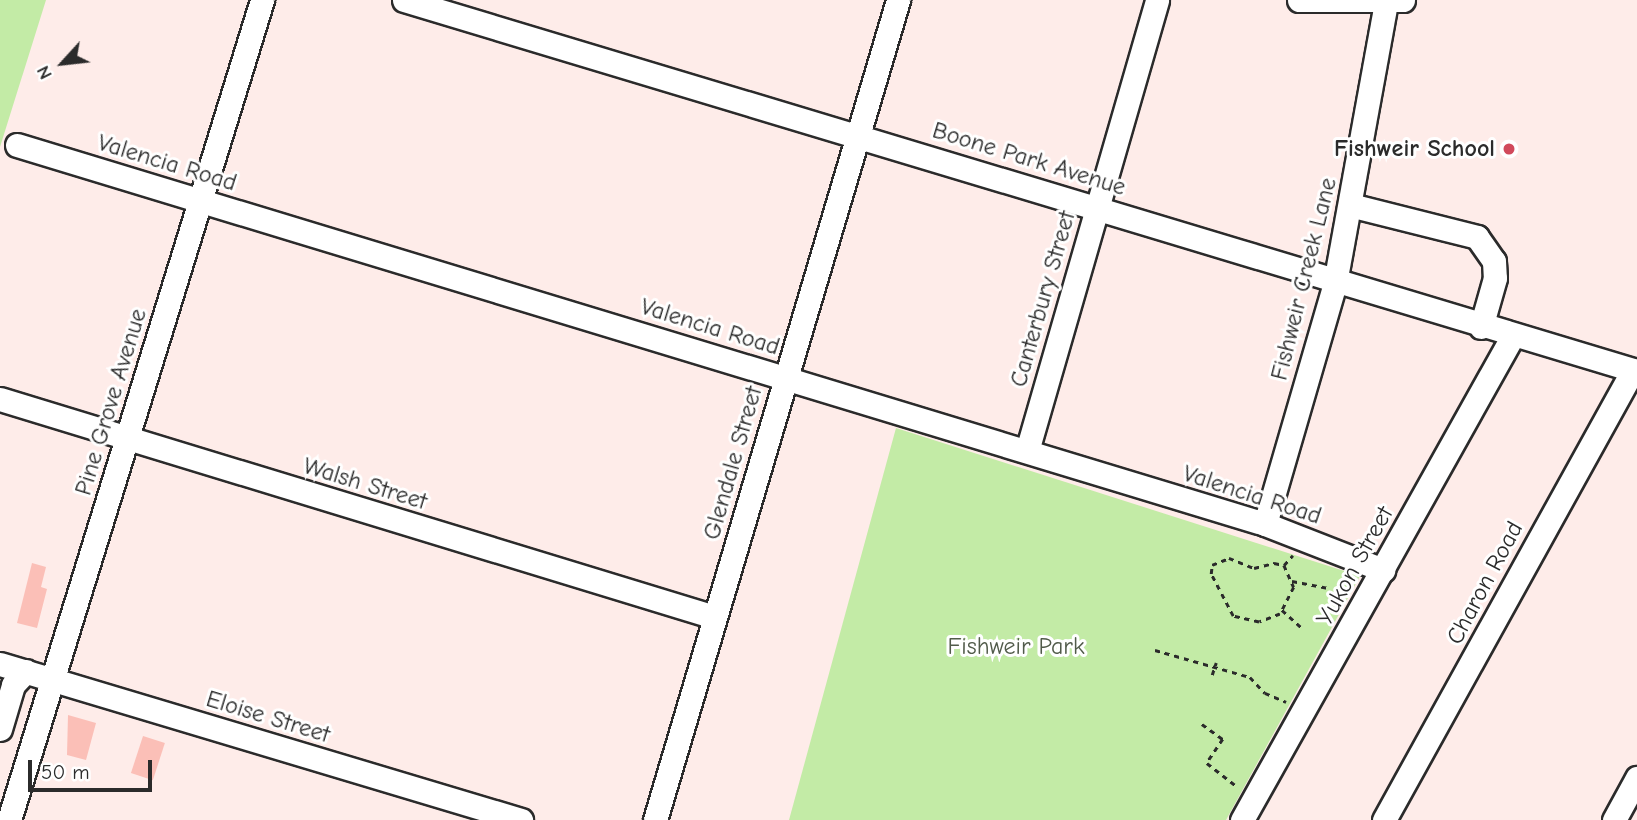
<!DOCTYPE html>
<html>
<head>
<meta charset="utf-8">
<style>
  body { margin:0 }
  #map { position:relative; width:1637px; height:820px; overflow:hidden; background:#feece9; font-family:"Comic Neue",sans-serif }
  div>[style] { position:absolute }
  .green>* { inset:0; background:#c3eba6 }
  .building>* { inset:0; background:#fbbfb7; transform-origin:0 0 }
  .path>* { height:2.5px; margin-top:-1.25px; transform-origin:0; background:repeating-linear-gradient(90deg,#2b2b2b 0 5px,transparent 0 10px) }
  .roads { filter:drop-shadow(2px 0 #2b2b2b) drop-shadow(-2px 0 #2b2b2b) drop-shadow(0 2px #2b2b2b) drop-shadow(0 -2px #2b2b2b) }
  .minor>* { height:23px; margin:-11.5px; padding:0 11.5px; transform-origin:11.5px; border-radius:11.5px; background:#fff }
  .dots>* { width:19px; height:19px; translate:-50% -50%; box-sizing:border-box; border:4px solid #fff; border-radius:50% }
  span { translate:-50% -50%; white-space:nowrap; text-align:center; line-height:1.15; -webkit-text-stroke:6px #fff; paint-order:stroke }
  .poi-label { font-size:24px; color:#2b2b2b; font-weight:700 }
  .right { translate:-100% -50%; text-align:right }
  .street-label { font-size:24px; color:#2b2b2b }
  .park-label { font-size:24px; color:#515b4a }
  .north { position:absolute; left:28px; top:28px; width:70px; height:70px; -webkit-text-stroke:5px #fff; paint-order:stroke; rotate:243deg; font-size:19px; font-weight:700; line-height:28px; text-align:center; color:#2b2b2b }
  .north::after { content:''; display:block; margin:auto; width:24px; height:32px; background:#2b2b2b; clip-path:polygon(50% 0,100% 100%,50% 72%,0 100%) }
  .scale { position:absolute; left:28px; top:760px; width:124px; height:32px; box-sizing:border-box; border:4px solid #2b2b2b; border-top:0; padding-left:9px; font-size:21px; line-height:24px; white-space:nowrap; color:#2b2b2b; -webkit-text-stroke:5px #fff; paint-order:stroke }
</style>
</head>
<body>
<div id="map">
  <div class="green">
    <div style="clip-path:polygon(0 0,46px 0,0 147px)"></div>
    <div style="clip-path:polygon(896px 428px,1360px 576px,1226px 820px,789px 820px)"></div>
  </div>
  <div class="building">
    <div style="clip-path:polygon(32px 563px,46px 567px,41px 587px,47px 589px,37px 628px,17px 623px)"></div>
    <div style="clip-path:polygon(68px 715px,96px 723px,86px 760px,67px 755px)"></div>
    <div style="left:143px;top:736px;width:23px;height:39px;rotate:18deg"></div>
  </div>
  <div class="path">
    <div style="left:1229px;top:558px;width:27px;rotate:22deg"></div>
    <div style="left:1254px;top:568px;width:21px;rotate:-14deg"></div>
    <div style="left:1274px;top:563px;width:10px;rotate:11deg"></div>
    <div style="left:1284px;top:565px;width:24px;rotate:66deg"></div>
    <div style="left:1294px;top:587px;width:30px;rotate:117deg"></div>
    <div style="left:1280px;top:614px;width:22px;rotate:159deg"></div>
    <div style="left:1259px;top:622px;width:27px;rotate:-167deg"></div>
    <div style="left:1233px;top:616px;width:47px;rotate:-117.6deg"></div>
    <div style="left:1211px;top:574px;width:9px;rotate:-84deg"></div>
    <div style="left:1212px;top:565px;width:18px;rotate:-22deg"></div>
    <div style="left:1284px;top:565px;width:13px;rotate:-48deg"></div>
    <div style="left:1292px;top:581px;width:37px;rotate:11deg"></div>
    <div style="left:1282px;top:610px;width:28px;rotate:42deg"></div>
    <div style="left:1155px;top:650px;width:99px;rotate:15.9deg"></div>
    <div style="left:1250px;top:677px;width:22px;rotate:47deg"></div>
    <div style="left:1265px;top:693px;width:23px;rotate:23deg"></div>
    <div style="left:1212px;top:675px;width:13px;rotate:-72deg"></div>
    <div style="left:1202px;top:724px;width:26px;rotate:36deg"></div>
    <div style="left:1223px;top:739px;width:29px;rotate:124deg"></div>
    <div style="left:1207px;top:763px;width:39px;rotate:38deg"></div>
  </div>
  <div class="roads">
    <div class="minor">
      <div style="left:404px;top:0;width:1288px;rotate:16.75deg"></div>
      <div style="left:1299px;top:0;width:104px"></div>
      <div style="left:17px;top:145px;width:1304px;rotate:16.89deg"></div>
      <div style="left:1265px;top:524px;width:127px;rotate:21.3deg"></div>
      <div style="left:1350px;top:205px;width:131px;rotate:14.1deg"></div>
      <div style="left:1477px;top:237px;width:29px;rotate:55deg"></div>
      <div style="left:1494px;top:261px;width:17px;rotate:87deg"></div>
      <div style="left:1495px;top:278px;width:51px;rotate:105.9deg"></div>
      <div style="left:0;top:399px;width:747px;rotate:16.96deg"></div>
      <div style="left:1027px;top:451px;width:469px;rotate:-73.9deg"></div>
      <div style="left:1265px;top:524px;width:251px;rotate:-73.8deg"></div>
      <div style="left:1335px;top:283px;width:286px;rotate:-79.7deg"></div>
      <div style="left:0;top:664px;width:544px;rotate:16.67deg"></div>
      <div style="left:0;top:729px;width:46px;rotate:-73.5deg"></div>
      <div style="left:13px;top:685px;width:19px;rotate:-47deg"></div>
      <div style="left:9px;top:820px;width:858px;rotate:-72.85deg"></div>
      <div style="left:655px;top:820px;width:855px;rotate:-73.49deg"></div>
      <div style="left:1242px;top:820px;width:553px;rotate:-60.79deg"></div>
      <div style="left:1384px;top:820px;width:514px;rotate:-61.04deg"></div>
      <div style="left:1614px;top:820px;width:48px;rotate:-61.3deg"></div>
    </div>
  </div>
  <div class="dots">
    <div style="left:1509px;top:149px;background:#d1495b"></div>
  </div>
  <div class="poi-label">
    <span class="right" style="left:1495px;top:149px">Fishweir School</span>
  </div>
  <div class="street-label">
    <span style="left:1029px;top:159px;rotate:17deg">Boone Park Avenue</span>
    <span style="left:167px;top:163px;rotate:17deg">Valencia Road</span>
    <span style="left:1304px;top:279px;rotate:-76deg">Fishweir Creek Lane</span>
    <span style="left:1043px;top:299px;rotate:-74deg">Canterbury Street</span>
    <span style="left:710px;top:327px;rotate:17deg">Valencia Road</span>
    <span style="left:111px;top:402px;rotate:-73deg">Pine Grove Avenue</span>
    <span style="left:733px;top:463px;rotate:-74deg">Glendale Street</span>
    <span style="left:365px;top:484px;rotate:17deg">Walsh Street</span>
    <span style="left:1252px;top:495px;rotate:18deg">Valencia Road</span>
    <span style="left:1355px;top:566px;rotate:-61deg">Yukon Street</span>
    <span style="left:1485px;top:583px;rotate:-62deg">Charon Road</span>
    <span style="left:268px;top:717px;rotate:17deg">Eloise Street</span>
  </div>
  <div class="park-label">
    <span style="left:1016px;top:647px">Fishweir Park</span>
  </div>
  <div class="north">N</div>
  <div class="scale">50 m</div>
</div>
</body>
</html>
